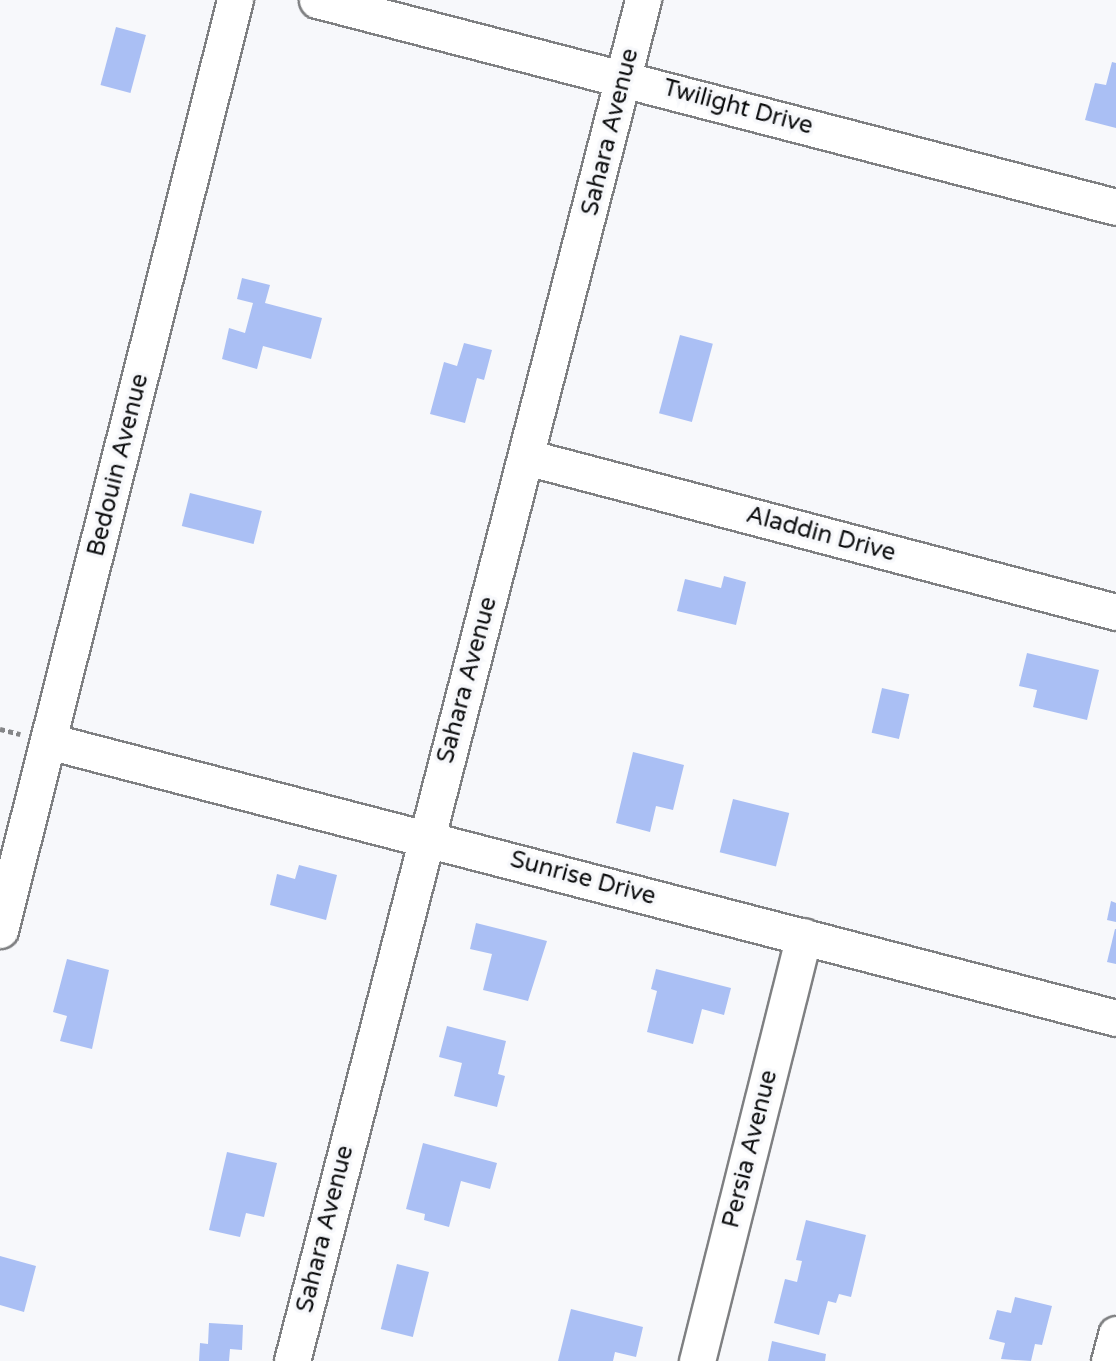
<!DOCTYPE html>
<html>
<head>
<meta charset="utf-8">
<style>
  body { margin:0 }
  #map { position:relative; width:1116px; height:1361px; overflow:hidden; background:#f7f8fb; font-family:"Varela Round",sans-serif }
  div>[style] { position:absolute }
  .building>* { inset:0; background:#aabff4; transform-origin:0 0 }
  .path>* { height:4.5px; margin-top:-2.25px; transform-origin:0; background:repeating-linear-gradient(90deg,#858688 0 5px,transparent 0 8.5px) }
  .roads { filter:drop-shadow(2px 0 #7f8082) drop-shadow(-2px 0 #7f8082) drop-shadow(0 2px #7f8082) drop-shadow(0 -2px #7f8082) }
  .minor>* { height:35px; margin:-17.5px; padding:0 17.5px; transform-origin:17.5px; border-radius:17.5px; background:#fff }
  span { translate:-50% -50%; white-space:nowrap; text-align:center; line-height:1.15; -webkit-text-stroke:7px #f7f8fb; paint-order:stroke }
  .street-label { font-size:24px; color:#0c0d0e }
</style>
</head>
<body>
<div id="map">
  <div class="building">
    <div style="left:116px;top:27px;width:31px;height:60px;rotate:15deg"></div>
    <div style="clip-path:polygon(1112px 62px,1116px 63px,1116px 128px,1085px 120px,1095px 83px,1106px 85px)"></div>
    <div style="clip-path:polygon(242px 278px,270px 285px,265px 303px,322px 318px,311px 359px,263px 346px,257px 369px,222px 359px,229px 328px,245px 333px,253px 303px,237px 299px)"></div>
    <div style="left:680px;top:335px;width:34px;height:81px;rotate:15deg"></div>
    <div style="clip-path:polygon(464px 343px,492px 350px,484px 380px,477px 378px,465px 423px,430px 414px,444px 362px,457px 366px)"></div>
    <div style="left:190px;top:493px;width:74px;height:34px;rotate:14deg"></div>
    <div style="clip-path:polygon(724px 576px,746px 582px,736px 625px,677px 611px,685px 579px,721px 588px)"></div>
    <div style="clip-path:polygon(1027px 653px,1099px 670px,1087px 720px,1033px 707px,1037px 690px,1019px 686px)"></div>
    <div style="left:882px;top:688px;width:28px;height:46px;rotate:13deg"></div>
    <div style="clip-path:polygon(633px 752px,684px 765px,673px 810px,656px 806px,650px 832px,616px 823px)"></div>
    <div style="left:733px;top:799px;width:58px;height:55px;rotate:14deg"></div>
    <div style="clip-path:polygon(299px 865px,337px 875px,326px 920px,270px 905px,277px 874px,295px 879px)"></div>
    <div style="clip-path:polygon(1111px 901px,1116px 903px,1116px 922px,1107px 920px)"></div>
    <div style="clip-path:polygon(476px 923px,547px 941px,528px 1001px,483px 990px,492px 954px,470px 949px)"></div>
    <div style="clip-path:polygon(1115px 929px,1116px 929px,1116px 964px,1107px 962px)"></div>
    <div style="clip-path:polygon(67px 959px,109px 970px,92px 1049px,60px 1041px,67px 1016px,53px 1012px)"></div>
    <div style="clip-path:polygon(656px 969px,731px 988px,724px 1015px,702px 1009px,693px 1044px,647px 1032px,657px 991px,651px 989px)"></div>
    <div style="clip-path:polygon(447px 1026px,506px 1041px,498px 1074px,505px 1076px,497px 1107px,454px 1096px,462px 1063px,439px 1057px)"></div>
    <div style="clip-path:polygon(423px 1143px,497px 1163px,490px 1189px,461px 1181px,449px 1227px,424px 1220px,425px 1214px,406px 1209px)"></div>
    <div style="clip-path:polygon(227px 1152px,277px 1163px,264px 1217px,246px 1213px,240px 1237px,209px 1230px)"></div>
    <div style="clip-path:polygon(806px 1220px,866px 1235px,851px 1297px,839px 1294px,836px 1303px,828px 1301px,819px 1335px,774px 1323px,785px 1279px,797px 1282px,802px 1261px,796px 1260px)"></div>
    <div style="clip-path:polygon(0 1256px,36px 1266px,24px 1312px,0 1305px)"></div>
    <div style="left:397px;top:1264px;width:33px;height:67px;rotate:14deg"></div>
    <div style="clip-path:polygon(1015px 1297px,1052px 1306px,1042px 1345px,1035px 1344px,1031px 1361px,1001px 1359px,1005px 1343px,989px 1339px,997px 1310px,1011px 1313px)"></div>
    <div style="clip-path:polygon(571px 1309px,643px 1327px,636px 1357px,615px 1352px,613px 1361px,558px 1361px)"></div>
    <div style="clip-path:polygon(209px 1323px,243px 1325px,242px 1350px,230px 1349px,229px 1361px,199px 1361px,200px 1343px,208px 1344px)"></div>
    <div style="clip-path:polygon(772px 1341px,826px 1354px,825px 1361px,768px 1361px)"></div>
  </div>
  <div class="path">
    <div style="left:0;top:729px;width:21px;rotate:14deg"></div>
  </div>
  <div class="roads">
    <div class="minor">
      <div style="left:317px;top:0;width:825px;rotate:14.52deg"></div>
      <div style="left:526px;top:457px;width:610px;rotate:14.72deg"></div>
      <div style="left:48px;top:741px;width:1103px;rotate:14.54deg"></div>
      <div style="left:0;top:930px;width:959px;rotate:-75.82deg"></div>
      <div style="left:292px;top:1361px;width:1406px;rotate:-75.54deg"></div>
      <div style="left:697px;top:1361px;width:438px;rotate:-75.9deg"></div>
      <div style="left:1109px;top:1361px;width:28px;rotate:-75deg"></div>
    </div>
  </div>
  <div class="street-label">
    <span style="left:738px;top:107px;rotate:15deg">Twilight Drive</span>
    <span style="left:610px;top:132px;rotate:-76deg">Sahara Avenue</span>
    <span style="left:118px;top:465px;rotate:-76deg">Bedouin Avenue</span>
    <span style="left:821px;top:534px;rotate:15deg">Aladdin Drive</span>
    <span style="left:467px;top:680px;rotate:-75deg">Sahara Avenue</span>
    <span style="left:583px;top:878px;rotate:15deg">Sunrise Drive</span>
    <span style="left:750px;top:1149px;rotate:-76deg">Persia Avenue</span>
    <span style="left:325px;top:1229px;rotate:-76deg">Sahara Avenue</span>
  </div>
</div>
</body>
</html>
